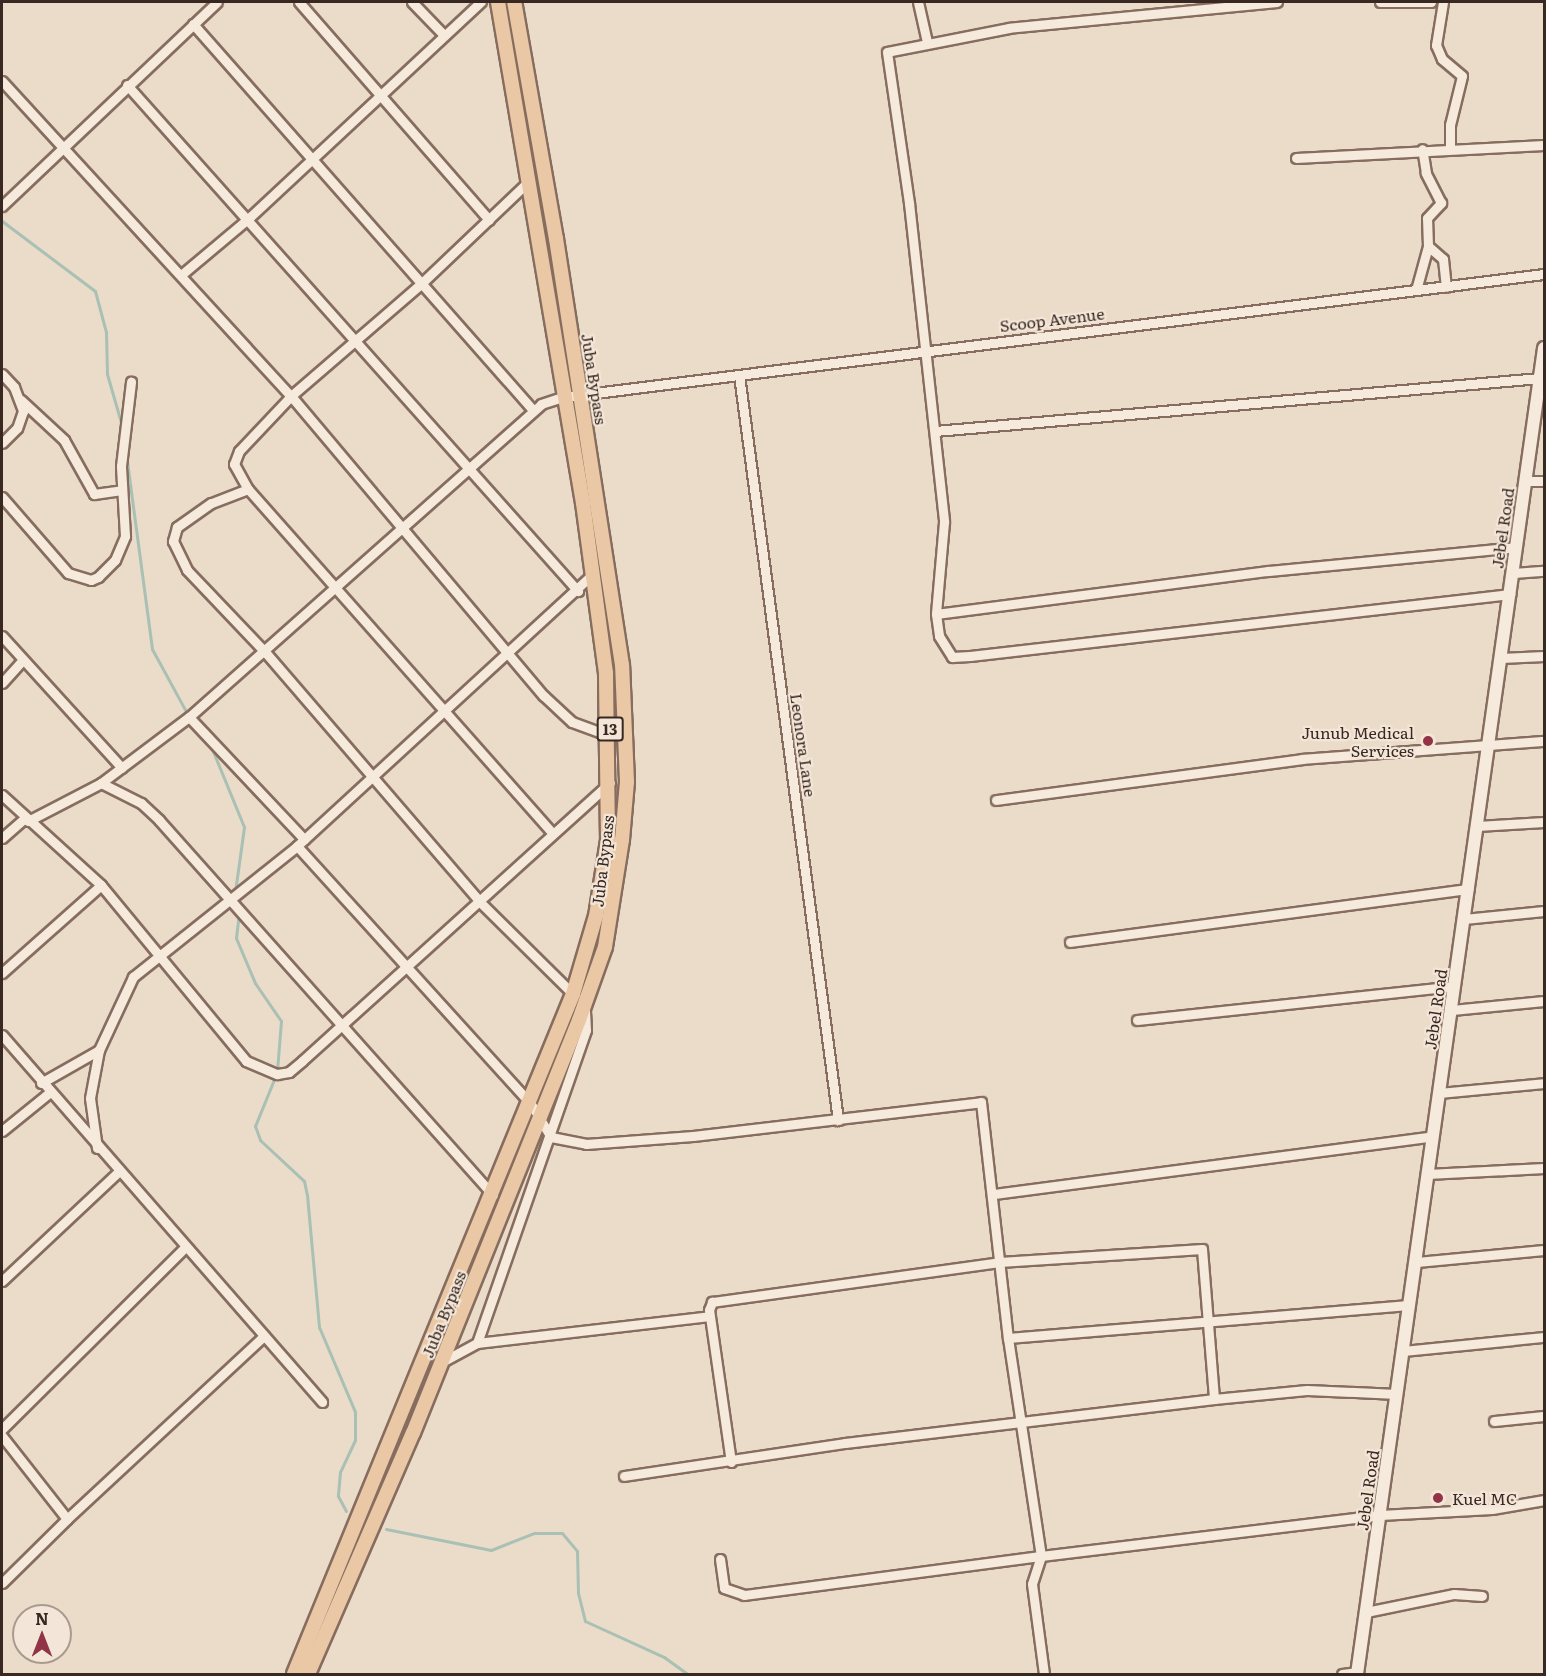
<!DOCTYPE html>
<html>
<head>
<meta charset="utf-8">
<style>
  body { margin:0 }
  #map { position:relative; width:1546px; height:1676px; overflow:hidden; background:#ebdbc9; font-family:Literata,serif }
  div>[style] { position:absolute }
  .stream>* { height:3px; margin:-1.5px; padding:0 1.5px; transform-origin:1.5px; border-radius:1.5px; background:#a9c0b5 }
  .roads { filter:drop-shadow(2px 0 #866d5f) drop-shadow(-2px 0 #866d5f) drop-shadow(0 2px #866d5f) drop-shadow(0 -2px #866d5f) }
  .street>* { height:9px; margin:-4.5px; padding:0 4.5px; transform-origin:4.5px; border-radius:4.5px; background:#f6eadc }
  .secondary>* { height:12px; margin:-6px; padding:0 6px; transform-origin:6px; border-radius:6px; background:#f6eadc }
  .primary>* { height:14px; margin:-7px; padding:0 7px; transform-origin:7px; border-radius:7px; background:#ebc8a5 }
  .dots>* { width:16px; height:16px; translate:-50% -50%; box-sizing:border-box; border:3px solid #f3e6d8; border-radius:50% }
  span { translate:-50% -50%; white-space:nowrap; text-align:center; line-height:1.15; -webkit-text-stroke:4.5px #f3e6d8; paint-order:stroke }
  .shield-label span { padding:2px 4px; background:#f3e6d8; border:2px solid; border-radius:4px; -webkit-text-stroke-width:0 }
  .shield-label { font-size:15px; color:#382821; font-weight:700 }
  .street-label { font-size:16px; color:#382821 }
  .poi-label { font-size:16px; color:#382821 }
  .right { translate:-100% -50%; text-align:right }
  .left { translate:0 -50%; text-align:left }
  .frame { position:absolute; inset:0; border:3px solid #382821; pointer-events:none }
  .north { position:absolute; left:12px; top:1604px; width:60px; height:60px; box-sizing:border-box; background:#f3e6d8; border:2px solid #a89a8f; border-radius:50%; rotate:0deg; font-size:16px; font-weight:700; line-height:24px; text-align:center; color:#382821 }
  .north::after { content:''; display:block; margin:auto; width:21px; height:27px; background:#913445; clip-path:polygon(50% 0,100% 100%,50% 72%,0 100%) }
</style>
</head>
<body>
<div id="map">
  <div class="stream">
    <div style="left:2px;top:221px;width:116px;rotate:37deg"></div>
    <div style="left:95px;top:291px;width:42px;rotate:75deg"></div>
    <div style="left:106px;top:332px;width:42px;rotate:88.6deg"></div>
    <div style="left:107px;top:374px;width:54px;rotate:73.9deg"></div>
    <div style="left:126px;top:454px;width:197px;rotate:82.4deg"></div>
    <div style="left:152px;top:649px;width:75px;rotate:61.4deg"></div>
    <div style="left:210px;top:744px;width:90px;rotate:67.7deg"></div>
    <div style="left:244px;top:827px;width:66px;rotate:97.9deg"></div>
    <div style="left:239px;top:913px;width:25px;rotate:97deg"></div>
    <div style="left:236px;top:938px;width:49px;rotate:67.1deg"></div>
    <div style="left:255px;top:983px;width:46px;rotate:55.6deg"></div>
    <div style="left:281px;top:1021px;width:50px;rotate:94.6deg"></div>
    <div style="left:275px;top:1077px;width:53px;rotate:112.2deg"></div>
    <div style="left:255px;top:1126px;width:15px;rotate:70deg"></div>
    <div style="left:260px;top:1140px;width:60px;rotate:43deg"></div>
    <div style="left:304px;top:1181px;width:14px;rotate:78deg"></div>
    <div style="left:307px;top:1195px;width:133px;rotate:84.8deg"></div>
    <div style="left:319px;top:1327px;width:92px;rotate:67deg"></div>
    <div style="left:355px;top:1412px;width:28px;rotate:90deg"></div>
    <div style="left:355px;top:1440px;width:35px;rotate:115deg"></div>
    <div style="left:340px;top:1472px;width:24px;rotate:95deg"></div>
    <div style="left:338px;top:1496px;width:17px;rotate:62deg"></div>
    <div style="left:386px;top:1529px;width:107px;rotate:11.3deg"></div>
    <div style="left:491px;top:1550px;width:46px;rotate:-21.6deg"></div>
    <div style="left:534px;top:1533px;width:28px"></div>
    <div style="left:562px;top:1533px;width:23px;rotate:50deg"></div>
    <div style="left:577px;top:1551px;width:42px;rotate:88.6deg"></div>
    <div style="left:578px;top:1593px;width:29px;rotate:76deg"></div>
    <div style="left:585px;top:1621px;width:87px;rotate:24.5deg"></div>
    <div style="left:664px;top:1657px;width:29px;rotate:36deg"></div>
  </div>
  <div class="roads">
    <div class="street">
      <div style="left:299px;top:2px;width:289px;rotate:48.9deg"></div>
      <div style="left:412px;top:2px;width:46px;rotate:45.9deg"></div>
      <div style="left:918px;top:2px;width:41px;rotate:77.3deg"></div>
      <div style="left:1277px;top:2px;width:269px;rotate:174.5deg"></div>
      <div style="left:1009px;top:28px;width:124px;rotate:168.9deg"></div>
      <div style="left:887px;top:52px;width:153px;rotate:81.7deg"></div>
      <div style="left:909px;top:203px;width:321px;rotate:83.7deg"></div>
      <div style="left:944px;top:522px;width:92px;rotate:95deg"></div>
      <div style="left:936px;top:614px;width:22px;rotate:82deg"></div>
      <div style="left:939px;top:636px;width:25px;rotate:58deg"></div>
      <div style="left:952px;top:657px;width:18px;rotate:-3deg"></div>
      <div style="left:970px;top:656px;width:544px;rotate:-6.55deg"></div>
      <div style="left:1380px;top:2px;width:51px"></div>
      <div style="left:1443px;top:2px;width:44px;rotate:99.2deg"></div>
      <div style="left:1436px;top:45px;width:15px;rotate:67deg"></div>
      <div style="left:1442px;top:59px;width:26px;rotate:40deg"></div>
      <div style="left:1462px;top:76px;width:50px;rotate:103.8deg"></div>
      <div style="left:1450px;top:125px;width:22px;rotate:90deg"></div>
      <div style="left:193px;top:24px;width:514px;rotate:48.63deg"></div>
      <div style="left:2px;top:81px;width:427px;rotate:47.5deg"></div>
      <div style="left:291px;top:396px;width:392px;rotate:49.9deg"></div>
      <div style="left:544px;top:696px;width:38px;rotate:43deg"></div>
      <div style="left:572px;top:722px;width:40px;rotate:20.2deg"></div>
      <div style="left:127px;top:85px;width:678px;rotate:48.29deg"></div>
      <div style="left:1296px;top:158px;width:248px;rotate:-3deg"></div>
      <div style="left:530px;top:180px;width:148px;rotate:136.4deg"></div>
      <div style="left:423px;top:282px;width:174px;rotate:139.2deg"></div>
      <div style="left:291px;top:396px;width:76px;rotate:133.4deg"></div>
      <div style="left:239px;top:451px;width:14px;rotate:111deg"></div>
      <div style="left:234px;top:464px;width:29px;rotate:61deg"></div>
      <div style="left:248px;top:489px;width:459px;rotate:48.5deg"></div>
      <div style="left:2px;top:206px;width:296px;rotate:-43.5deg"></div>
      <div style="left:1428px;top:246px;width:20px;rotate:41deg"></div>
      <div style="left:1443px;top:259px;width:28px;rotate:84deg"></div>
      <div style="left:181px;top:275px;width:89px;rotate:-40deg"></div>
      <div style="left:249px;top:218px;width:317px;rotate:-43deg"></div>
      <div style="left:1416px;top:290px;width:46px;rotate:-74.7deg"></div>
      <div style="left:1428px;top:246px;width:28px;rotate:-92deg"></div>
      <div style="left:1427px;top:218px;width:21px;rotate:-47deg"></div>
      <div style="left:1441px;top:203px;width:34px;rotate:-117deg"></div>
      <div style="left:1426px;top:173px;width:24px;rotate:-99deg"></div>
      <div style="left:2px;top:374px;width:18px;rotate:47deg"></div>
      <div style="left:14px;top:387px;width:26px;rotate:69deg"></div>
      <div style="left:23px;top:411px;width:18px;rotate:109deg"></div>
      <div style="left:17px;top:428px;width:21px;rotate:135deg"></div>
      <div style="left:739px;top:375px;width:752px;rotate:82.43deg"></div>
      <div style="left:21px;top:400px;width:59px;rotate:42.9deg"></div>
      <div style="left:64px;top:440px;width:62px;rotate:60.9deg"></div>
      <div style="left:94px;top:494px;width:28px;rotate:-8deg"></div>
      <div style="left:935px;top:431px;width:607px;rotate:-5.01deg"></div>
      <div style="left:1526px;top:481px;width:18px"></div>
      <div style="left:248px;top:489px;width:40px;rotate:159deg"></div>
      <div style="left:211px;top:503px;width:42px;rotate:144.8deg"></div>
      <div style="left:177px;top:527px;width:15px;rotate:106deg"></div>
      <div style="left:173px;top:541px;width:32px;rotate:64deg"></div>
      <div style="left:187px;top:570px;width:115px;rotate:46.4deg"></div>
      <div style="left:266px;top:653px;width:330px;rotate:49.3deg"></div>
      <div style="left:481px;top:903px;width:129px;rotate:44.7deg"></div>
      <div style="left:2px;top:497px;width:101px;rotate:49deg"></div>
      <div style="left:68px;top:573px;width:24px;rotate:17deg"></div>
      <div style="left:91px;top:580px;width:8px;rotate:-23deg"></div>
      <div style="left:98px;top:577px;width:24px;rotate:-45deg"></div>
      <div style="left:115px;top:560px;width:26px;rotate:-67deg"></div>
      <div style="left:125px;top:536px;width:70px;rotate:-93.3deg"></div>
      <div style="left:121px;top:466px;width:85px;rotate:-83.2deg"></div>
      <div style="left:1513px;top:573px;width:31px;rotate:-4deg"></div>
      <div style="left:936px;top:614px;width:335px;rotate:-7.4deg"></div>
      <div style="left:1268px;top:571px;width:249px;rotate:-5.5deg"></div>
      <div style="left:2px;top:636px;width:178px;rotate:47.7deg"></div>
      <div style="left:1501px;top:658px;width:43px;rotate:-2.7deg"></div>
      <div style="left:2px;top:683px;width:31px;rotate:-48deg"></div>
      <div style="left:189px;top:717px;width:168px;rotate:46.7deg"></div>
      <div style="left:101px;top:783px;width:45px;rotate:26.6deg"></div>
      <div style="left:141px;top:803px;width:25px;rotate:43deg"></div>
      <div style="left:159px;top:820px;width:502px;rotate:48.31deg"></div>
      <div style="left:2px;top:795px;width:134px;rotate:42.3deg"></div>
      <div style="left:101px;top:885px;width:228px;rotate:50.5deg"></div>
      <div style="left:246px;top:1061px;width:34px;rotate:23deg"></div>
      <div style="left:277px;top:1074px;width:12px;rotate:-9deg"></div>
      <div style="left:289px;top:1072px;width:17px;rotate:-40deg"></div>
      <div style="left:302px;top:1061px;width:415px;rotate:-42.1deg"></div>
      <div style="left:996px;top:800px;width:309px;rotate:-7.6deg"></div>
      <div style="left:1302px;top:759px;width:243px;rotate:-4.3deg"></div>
      <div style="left:28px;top:821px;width:82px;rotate:-27.5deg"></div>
      <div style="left:101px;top:783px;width:110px;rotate:-36.9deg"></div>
      <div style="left:189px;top:717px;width:471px;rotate:-41.6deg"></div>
      <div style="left:541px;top:404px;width:23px;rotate:-18deg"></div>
      <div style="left:563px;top:397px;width:989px;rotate:-7.15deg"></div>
      <div style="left:1477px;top:826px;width:67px;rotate:-3.4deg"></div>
      <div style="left:2px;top:838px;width:29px;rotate:-41deg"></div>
      <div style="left:297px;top:846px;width:348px;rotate:47.8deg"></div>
      <div style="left:531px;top:1104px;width:39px;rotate:59deg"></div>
      <div style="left:551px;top:1137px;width:36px;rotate:11deg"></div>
      <div style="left:586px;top:1144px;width:107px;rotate:-4.3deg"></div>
      <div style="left:693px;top:1136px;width:290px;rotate:-6.7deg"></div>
      <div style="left:981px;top:1102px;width:238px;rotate:83.5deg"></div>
      <div style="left:1008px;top:1338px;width:220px;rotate:81.4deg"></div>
      <div style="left:1041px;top:1556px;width:341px;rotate:-6.9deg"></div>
      <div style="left:1380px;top:1515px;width:112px;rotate:-3.1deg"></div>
      <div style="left:1492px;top:1509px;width:53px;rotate:-9.8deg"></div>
      <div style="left:1464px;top:919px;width:80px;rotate:-5.7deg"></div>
      <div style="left:1070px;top:942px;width:402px;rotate:-7.6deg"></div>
      <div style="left:2px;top:973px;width:132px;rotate:-41.6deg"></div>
      <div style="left:1452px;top:1010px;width:92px;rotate:-5.6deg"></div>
      <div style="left:1137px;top:1020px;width:319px;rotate:-6.1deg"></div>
      <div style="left:2px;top:1035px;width:487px;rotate:48.9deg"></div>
      <div style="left:41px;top:1083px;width:67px;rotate:-29.6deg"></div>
      <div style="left:99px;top:1050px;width:81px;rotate:-65deg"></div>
      <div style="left:133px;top:977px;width:210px;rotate:-38.6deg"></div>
      <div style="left:297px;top:846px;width:401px;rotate:-42.6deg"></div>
      <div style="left:1439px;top:1093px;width:105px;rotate:-5.4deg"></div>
      <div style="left:2px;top:1131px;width:60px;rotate:-39deg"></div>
      <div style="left:97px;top:1148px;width:50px;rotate:-98deg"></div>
      <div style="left:90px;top:1098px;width:49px;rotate:-79.4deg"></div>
      <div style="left:1427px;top:1174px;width:117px;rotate:-2.9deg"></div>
      <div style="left:994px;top:1194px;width:443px;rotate:-7.5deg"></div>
      <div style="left:1416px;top:1262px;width:129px;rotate:-5.4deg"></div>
      <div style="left:2px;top:1281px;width:159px;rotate:-43.2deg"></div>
      <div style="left:1008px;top:1338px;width:402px;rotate:-4.7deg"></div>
      <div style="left:477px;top:1343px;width:331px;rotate:-70.8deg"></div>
      <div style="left:586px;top:1030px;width:19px;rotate:-93deg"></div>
      <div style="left:1403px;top:1351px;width:142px;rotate:-5.7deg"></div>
      <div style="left:440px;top:1363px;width:42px;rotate:-28.4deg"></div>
      <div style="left:477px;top:1343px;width:234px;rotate:-6.6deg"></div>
      <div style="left:1494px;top:1421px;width:50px;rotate:-5.7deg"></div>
      <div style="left:2px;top:1429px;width:258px;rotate:-44.8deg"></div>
      <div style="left:2px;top:1436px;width:105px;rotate:51.9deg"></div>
      <div style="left:67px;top:1519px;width:91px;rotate:135.4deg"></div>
      <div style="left:731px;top:1462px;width:154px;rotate:-98.2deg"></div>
      <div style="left:709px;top:1310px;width:9px;rotate:-69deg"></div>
      <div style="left:712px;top:1302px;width:291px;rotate:-7.9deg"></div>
      <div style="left:1000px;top:1262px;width:202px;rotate:-3.7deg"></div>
      <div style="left:1202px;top:1249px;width:150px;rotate:85.4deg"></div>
      <div style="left:624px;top:1476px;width:223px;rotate:-8.5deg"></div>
      <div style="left:845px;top:1443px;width:372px;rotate:-6.8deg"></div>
      <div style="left:1214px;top:1399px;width:93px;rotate:-5.5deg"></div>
      <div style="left:1307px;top:1390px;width:90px;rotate:2.5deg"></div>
      <div style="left:67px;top:1519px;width:269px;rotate:-42.9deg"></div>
      <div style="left:1041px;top:1556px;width:29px;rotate:108deg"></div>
      <div style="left:1032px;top:1584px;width:91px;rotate:82.4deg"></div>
      <div style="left:720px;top:1559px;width:29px;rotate:82deg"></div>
      <div style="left:724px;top:1588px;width:21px;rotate:19deg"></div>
      <div style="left:744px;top:1595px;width:300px;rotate:-7.5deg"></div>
      <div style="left:1366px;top:1612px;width:90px;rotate:-11.6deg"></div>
      <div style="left:1454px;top:1594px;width:28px;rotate:4deg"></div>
      <div style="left:1342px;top:1674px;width:16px;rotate:-7deg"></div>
    </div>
    <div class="secondary">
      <div style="left:1357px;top:1674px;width:1339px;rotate:-81.97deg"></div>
    </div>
    <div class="primary">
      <div style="left:294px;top:1674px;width:735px;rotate:-67.69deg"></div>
      <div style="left:573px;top:994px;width:81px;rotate:-73.6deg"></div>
      <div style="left:596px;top:916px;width:77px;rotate:-81deg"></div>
      <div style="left:608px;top:840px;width:167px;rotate:-90.7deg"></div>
      <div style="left:606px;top:673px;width:172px;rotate:-97.7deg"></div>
      <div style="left:583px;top:503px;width:508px;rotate:-99.63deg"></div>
      <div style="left:308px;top:1674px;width:263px;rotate:-66.5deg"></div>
      <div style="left:413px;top:1433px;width:445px;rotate:-68.1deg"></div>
      <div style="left:579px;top:1020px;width:77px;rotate:-70.4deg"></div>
      <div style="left:605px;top:947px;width:108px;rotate:-81deg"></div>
      <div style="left:622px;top:840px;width:58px;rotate:-85.1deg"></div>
      <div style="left:627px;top:782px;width:117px;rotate:-92.4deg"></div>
      <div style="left:622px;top:665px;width:431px;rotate:-98.8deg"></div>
      <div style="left:556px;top:239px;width:241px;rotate:-100deg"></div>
    </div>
  </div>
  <div class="dots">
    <div style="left:1428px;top:741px;background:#913445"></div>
    <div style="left:1438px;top:1498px;background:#913445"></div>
  </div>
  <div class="shield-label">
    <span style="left:610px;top:729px">13</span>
  </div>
  <div class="street-label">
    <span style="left:1052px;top:319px;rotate:-7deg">Scoop Avenue</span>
    <span style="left:595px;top:379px;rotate:81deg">Juba Bypass</span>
    <span style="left:1502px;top:528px;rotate:-82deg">Jebel Road</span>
    <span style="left:804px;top:745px;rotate:82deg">Leonora Lane</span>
    <span style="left:602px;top:861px;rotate:-83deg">Juba Bypass</span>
    <span style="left:1435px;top:1009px;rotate:-82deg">Jebel Road</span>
    <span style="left:443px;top:1314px;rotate:-68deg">Juba Bypass</span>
    <span style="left:1367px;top:1490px;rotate:-82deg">Jebel Road</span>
  </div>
  <div class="poi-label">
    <span class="right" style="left:1414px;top:741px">Junub Medical<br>Services</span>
    <span class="left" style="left:1452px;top:1498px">Kuel MC</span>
  </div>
  <div class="frame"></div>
  <div class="north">N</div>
</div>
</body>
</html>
